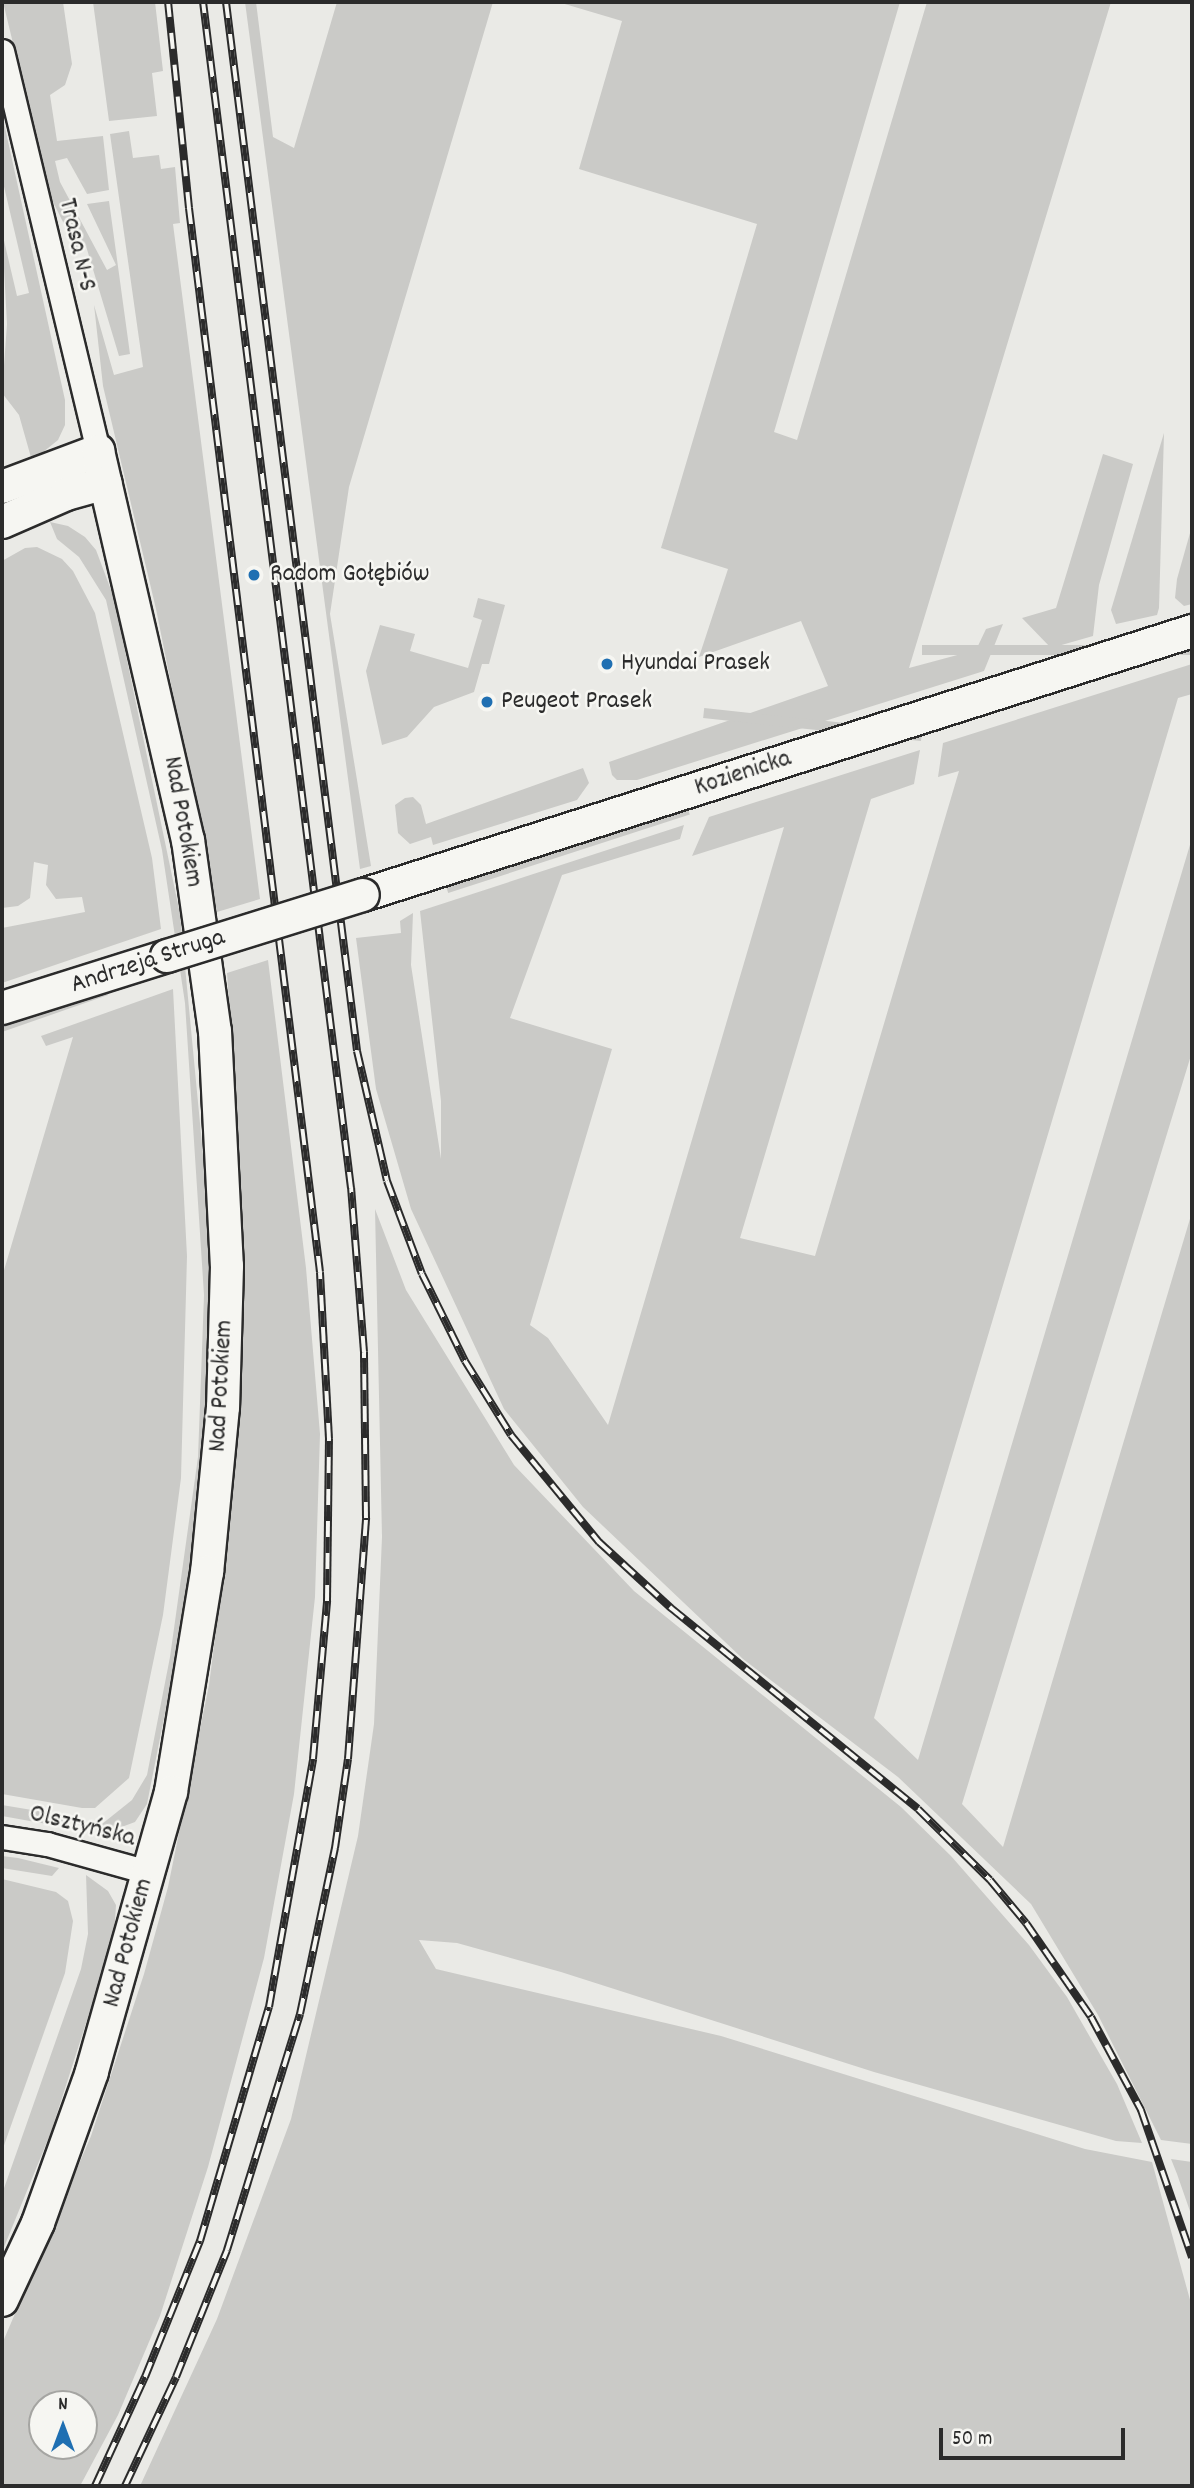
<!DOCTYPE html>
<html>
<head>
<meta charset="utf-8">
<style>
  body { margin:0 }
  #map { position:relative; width:1194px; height:2488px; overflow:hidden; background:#eaeae6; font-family:Dekko,sans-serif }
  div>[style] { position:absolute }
  .green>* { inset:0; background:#cacac7; transform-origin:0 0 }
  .roads { filter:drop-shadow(2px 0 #2b2b2b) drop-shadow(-2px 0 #2b2b2b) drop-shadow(0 2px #2b2b2b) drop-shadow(0 -2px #2b2b2b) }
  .street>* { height:23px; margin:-11.5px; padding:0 11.5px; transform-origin:11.5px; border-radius:11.5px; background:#f6f6f2 }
  .secondary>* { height:32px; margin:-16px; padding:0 16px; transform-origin:16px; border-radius:16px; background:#f6f6f2 }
  .rail>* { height:8px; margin-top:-4px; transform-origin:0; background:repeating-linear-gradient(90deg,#f6f6f2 0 16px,#2b2b2b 0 32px); box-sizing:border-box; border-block:2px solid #2b2b2b }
  .bridges { filter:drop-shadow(2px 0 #2b2b2b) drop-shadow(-2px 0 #2b2b2b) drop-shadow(0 2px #2b2b2b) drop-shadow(0 -2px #2b2b2b) }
  .secondary-bridge>* { height:32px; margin:-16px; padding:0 16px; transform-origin:16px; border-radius:16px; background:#f6f6f2 }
  .dots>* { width:19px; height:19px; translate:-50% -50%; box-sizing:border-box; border:4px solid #f6f6f2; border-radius:50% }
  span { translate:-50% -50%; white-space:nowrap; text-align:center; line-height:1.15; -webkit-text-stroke:5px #f6f6f2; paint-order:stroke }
  .street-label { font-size:26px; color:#2b2b2b }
  .poi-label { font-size:26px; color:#2b2b2b }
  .left { translate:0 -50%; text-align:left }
  .frame { position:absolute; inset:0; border:4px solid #2b2b2b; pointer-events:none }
  .north { position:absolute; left:28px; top:2390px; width:70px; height:70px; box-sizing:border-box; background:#f6f6f2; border:2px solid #a5a5a2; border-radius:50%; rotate:0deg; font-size:19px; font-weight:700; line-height:28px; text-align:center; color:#2b2b2b }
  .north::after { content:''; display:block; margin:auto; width:24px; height:32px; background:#1f6fb2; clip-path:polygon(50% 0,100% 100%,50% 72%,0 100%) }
  .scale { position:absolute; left:939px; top:2428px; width:186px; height:32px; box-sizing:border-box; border:4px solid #2b2b2b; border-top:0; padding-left:9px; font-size:21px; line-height:24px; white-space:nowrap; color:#2b2b2b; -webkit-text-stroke:5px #f6f6f2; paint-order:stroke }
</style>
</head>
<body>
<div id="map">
  <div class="green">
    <div style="clip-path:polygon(3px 2px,63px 2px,72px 64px,65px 85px,50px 95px,57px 141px,103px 136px,109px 190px,87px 194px,67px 158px,55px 161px,60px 182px,107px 270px,116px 265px,87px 204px,109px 201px,130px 354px,119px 356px,86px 246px,76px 248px,50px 196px)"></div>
    <div style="clip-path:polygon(93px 2px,155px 2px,163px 71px,152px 73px,157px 116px,109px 121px)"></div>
    <div style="clip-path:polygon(245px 2px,256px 2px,273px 137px,294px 148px,337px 2px,493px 2px,349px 487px,330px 614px,371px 866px,360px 869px)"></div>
    <div style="clip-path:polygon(558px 2px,900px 2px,774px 432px,797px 440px,927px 2px,1111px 2px,909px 668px,976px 650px,986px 629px,1003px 624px,984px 671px,637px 780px,617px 780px,612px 775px,609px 762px,828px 686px,801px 621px,699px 657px,728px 569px,661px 548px,757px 224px,579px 169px,622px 21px)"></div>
    <div style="clip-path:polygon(2px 114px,65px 400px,65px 425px,58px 440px,32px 461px,19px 415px,2px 393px,7px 324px,2px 232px,17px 296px,29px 293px,2px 178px)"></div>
    <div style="clip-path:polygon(129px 131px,133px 158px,159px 155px,161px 169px,175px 167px,180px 223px,173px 224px,260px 899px,217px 912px,156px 609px,103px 386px,94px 305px,114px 375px,143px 367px,110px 134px)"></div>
    <div style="clip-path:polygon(1164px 433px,1159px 608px,1157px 615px,1116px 624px,1111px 610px)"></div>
    <div style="clip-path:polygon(1103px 454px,1133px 464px,1099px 585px,1093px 636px,1051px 648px,1022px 618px,1056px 608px)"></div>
    <div style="clip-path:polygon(50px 522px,68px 526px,85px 537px,96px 550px,114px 598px,180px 914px,208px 1207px,209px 1388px,192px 1576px,147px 1804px,135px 1822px,108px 1832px,97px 1833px,97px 1828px,132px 1800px,147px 1775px,170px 1657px,198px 1457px,204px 1295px,185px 1003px,162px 850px,106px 600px,79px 557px,57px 539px)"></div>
    <div style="clip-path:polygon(1192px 526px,1192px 604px,1184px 606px,1175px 598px,1177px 579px)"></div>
    <div style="clip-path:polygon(37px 547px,62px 559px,73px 571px,95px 613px,152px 858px,161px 929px,2px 983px,2px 928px,85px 912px,82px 897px,56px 899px,46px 885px,48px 865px,34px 862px,30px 898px,18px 906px,2px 908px,2px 561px,25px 548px)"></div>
    <div style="clip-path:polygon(478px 598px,505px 605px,489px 664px,482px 664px,474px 692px,434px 707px,407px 737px,382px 745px,366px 671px,380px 625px,415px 634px,410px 651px,468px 668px,482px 620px,473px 617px)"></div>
    <div style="left:1192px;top:645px;width:10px;height:270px;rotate:90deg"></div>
    <div style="clip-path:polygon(1192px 664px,1192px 694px,1178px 698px,874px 1718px,918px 1760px,1192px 838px,1192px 1052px,962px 1804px,1003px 1847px,1192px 1212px,1192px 2144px,1161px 2140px,1098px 2015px,1031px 1904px,898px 1777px,743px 1659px,583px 1507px,504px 1409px,411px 1209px,376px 1089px,356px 938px,401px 933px,400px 921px,413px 913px,411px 965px,441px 1159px,441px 1101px,420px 911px,684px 825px,680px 839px,562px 875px,510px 1018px,612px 1049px,530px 1325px,548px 1338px,608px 1425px,784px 827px,692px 856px,709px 817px,920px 750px,914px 784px,871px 799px,740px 1238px,815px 1256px,959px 771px,938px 777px,943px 743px)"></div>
    <div style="left:922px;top:731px;width:10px;height:219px;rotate:96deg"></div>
    <div style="clip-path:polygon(583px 768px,589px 783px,577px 800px,433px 845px,431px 837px,410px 844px,398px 833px,395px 805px,405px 798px,413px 797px,421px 805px,426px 824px)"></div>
    <div style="left:687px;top:806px;width:9px;height:254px;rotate:72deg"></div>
    <div style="clip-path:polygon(evenodd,268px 960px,306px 1268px,320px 1434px,315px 1597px,294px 1794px,264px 1958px,208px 2167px,160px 2316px,118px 2415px,80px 2486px,2px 2486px,2px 2344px,91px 2136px,144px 1974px,168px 1887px,209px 1685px,222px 1583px,239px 1289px,239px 1153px,227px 973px,268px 960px,42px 2404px,84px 2404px,84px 2446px,42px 2446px,42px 2404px)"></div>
    <div style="clip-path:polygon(173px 989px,187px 1256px,181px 1478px,163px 1615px,129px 1778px,95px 1808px,82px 1808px,2px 1794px,2px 1277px,73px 1037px,46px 1046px,41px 1036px)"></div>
    <div style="clip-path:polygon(106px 990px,108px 995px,2px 1032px,2px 1023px)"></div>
    <div style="clip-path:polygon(375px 1209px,406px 1290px,514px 1465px,634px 1591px,901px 1807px,951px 1856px,1029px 1945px,1067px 1997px,1117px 2084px,1142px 2143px,1116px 2141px,874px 2072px,561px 1972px,457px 1943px,419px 1940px,436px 1969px,721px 2036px,1085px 2149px,1152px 2162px,1192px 2307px,1192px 2486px,140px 2486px,217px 2319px,291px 2119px,358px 1836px,374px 1724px,382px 1537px)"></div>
    <div style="clip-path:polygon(2px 1805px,62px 1815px,69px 1828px,2px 1816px)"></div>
    <div style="clip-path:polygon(2px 1856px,18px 1858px,59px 1868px,52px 1876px,2px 1868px)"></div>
    <div style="clip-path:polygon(86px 1875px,108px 1891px,116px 1905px,114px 1936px,51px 2132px,2px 2252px,2px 2194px,81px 1969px,88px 1934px)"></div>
    <div style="clip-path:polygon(2px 1879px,56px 1892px,68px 1901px,73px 1921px,65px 1973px,2px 2151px)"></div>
    <div style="clip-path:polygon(1171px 2159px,1192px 2162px,1192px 2217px,1177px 2174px)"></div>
  </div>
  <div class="roads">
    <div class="street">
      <div style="left:2px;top:51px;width:411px;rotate:76.5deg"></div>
      <div style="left:2px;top:1837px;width:46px;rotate:8.8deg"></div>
      <div style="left:47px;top:1844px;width:105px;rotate:15.5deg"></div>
    </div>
    <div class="secondary">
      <div style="left:2px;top:487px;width:103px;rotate:-20.6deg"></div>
      <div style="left:98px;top:451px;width:399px;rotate:77deg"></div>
      <div style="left:188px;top:840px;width:193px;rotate:82deg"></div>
      <div style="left:215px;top:1031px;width:235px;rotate:87.1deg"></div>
      <div style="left:227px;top:1266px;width:141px;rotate:91.6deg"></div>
      <div style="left:223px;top:1407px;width:166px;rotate:95.5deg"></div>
      <div style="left:207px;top:1572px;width:223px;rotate:99.3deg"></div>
      <div style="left:171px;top:1792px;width:291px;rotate:105.8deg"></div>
      <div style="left:92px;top:2072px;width:160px;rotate:109.7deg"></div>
      <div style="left:38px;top:2223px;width:85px;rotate:115.1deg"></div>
      <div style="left:2px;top:522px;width:70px;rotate:-23.6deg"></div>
      <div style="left:66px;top:494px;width:41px;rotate:-15.4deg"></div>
      <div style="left:363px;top:895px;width:870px;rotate:-17.66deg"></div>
      <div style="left:2px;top:1008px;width:173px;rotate:-17.5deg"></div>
    </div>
  </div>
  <div class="rail">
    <div style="left:226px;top:2px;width:1057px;rotate:82.88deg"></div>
    <div style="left:357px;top:1051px;width:133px;rotate:77deg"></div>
    <div style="left:387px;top:1181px;width:99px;rotate:69.4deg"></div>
    <div style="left:422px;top:1274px;width:97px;rotate:63.7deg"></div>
    <div style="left:465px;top:1361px;width:87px;rotate:58.1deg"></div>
    <div style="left:511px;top:1435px;width:139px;rotate:50.6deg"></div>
    <div style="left:599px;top:1542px;width:98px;rotate:42.5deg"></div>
    <div style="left:671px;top:1608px;width:318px;rotate:39.1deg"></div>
    <div style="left:918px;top:1809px;width:101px;rotate:44.6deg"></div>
    <div style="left:990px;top:1880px;width:56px;rotate:50.1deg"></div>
    <div style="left:1026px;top:1923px;width:114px;rotate:55.3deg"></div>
    <div style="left:1091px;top:2017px;width:106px;rotate:61.7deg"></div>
    <div style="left:1141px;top:2110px;width:156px;rotate:70.9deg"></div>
    <div style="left:95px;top:2486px;width:120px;rotate:-65.4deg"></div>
    <div style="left:145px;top:2377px;width:147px;rotate:-68deg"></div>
    <div style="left:200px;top:2241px;width:244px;rotate:-73.6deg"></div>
    <div style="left:269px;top:2007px;width:252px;rotate:-79.9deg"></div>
    <div style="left:313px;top:1759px;width:159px;rotate:-84.9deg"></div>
    <div style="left:327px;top:1601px;width:162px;rotate:-89.3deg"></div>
    <div style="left:329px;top:1439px;width:167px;rotate:-93.1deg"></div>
    <div style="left:320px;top:1272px;width:1072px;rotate:-97.02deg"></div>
    <div style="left:189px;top:208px;width:207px;rotate:-95.8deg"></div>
    <div style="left:125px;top:2486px;width:120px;rotate:-64.9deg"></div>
    <div style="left:176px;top:2377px;width:137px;rotate:-68.1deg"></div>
    <div style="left:227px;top:2250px;width:247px;rotate:-72.8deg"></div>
    <div style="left:300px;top:2014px;width:170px;rotate:-78.1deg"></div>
    <div style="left:335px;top:1848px;width:90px;rotate:-81.7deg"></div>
    <div style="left:348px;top:1759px;width:242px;rotate:-85.7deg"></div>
    <div style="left:366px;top:1518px;width:166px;rotate:-90.7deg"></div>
    <div style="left:364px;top:1352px;width:165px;rotate:-94.5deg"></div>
    <div style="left:351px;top:1188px;width:1195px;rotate:-97.11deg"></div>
  </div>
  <div class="bridges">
    <div class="secondary-bridge">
      <div style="left:167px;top:956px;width:205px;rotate:-17.3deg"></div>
    </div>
  </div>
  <div class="dots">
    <div style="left:254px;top:575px;background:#1f6fb2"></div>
    <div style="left:607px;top:664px;background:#1f6fb2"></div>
    <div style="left:487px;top:702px;background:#1f6fb2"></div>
  </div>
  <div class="street-label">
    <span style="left:76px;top:245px;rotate:77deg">Trasa N-S</span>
    <span style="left:743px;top:774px;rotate:-18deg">Kozienicka</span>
    <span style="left:182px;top:822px;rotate:80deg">Nad Potokiem</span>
    <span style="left:148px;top:962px;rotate:-18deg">Andrzeja Struga</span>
    <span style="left:222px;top:1386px;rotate:-87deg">Nad Potokiem</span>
    <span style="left:82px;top:1827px;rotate:14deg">Olsztyńska</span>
    <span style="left:129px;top:1943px;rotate:-75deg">Nad Potokiem</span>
  </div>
  <div class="poi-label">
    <span class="left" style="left:270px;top:575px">Radom Gołębiów</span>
    <span class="left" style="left:621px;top:664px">Hyundai Prasek</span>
    <span class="left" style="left:501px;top:702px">Peugeot Prasek</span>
  </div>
  <div class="frame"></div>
  <div class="north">N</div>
  <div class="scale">50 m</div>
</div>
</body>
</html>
